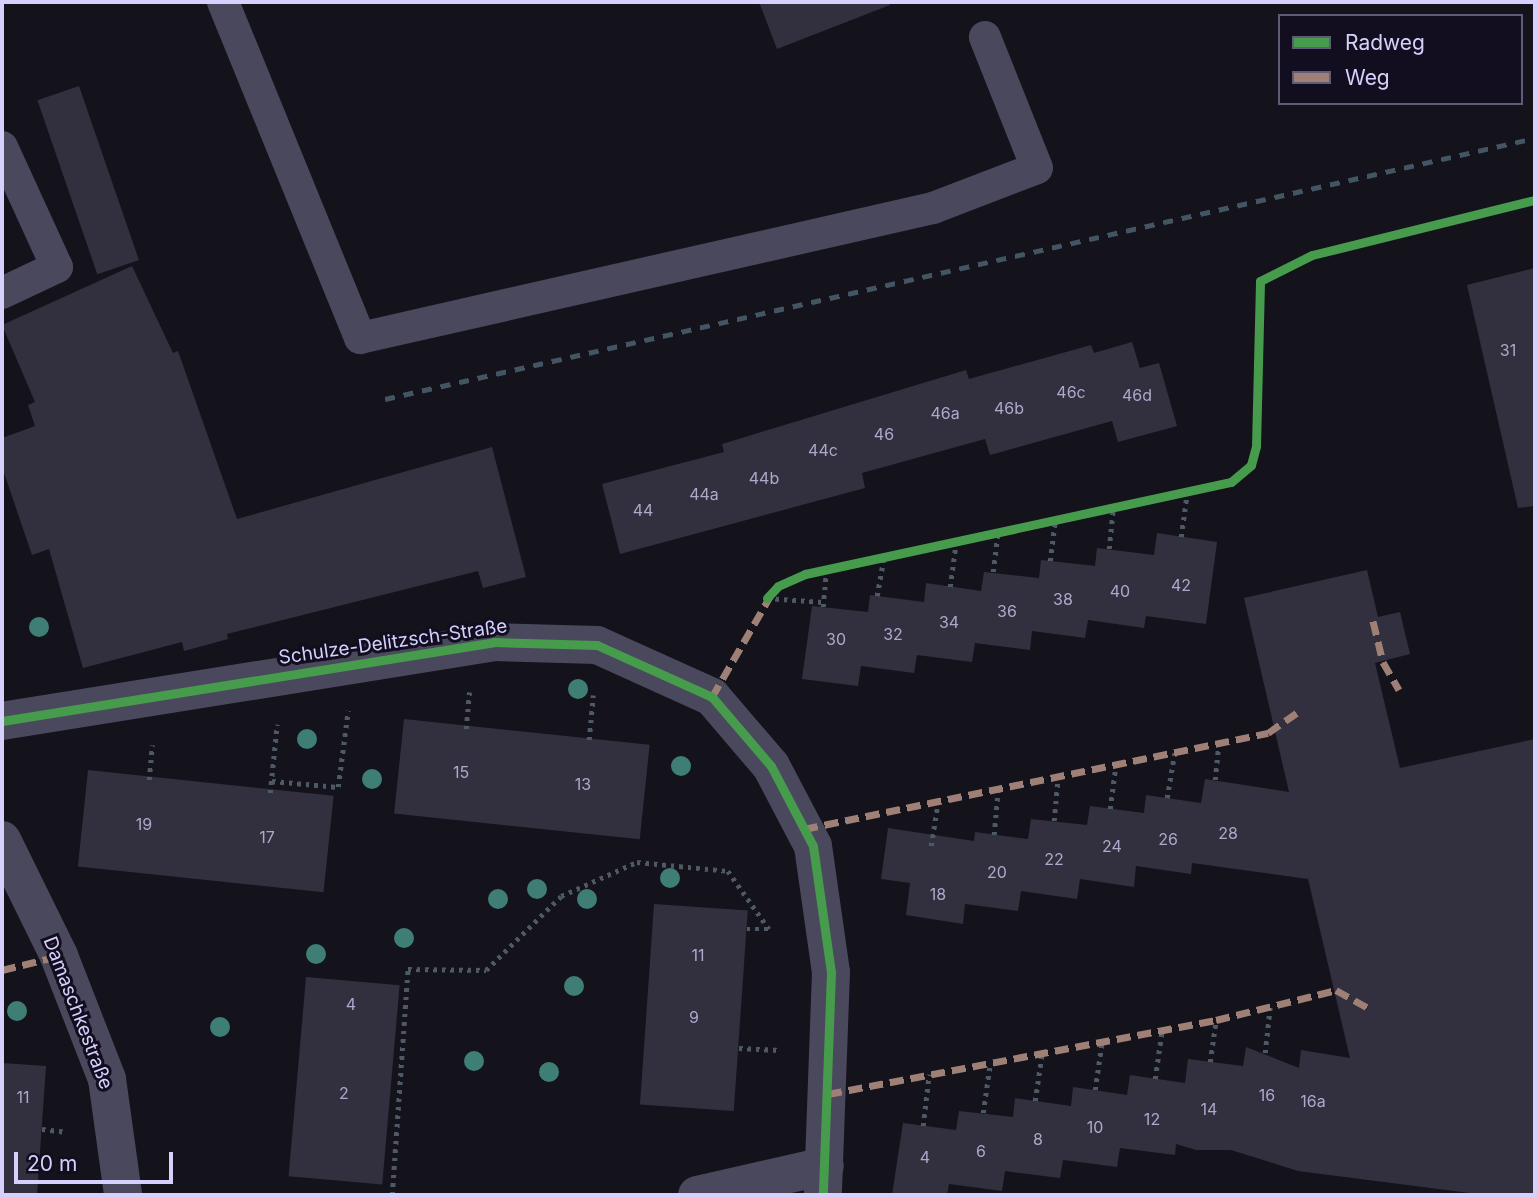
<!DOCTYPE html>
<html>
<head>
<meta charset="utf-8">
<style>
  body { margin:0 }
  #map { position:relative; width:1537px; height:1197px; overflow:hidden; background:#14121b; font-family:Inter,sans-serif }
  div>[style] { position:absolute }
  .building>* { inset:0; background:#32303e; transform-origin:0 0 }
  .path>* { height:4.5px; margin-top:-2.25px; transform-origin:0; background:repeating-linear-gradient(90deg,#4d5965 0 3.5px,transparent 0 8.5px) }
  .service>* { height:32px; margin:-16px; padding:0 16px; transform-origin:16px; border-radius:16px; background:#4a485c }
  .minor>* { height:38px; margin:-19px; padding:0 19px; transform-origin:19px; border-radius:19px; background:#4a485c }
  .rail>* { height:5px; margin-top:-2.5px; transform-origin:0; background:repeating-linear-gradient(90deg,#435463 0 10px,transparent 0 19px) }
  .quiet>* { height:7px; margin-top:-3.5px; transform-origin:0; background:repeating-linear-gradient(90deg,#9e8076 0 14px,transparent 0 21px) }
  .cycleway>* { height:9px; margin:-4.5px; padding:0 4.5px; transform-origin:4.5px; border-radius:4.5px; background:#469c4c }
  .trees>* { width:20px; height:20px; margin:-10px; border-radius:50%; background:#3f7e74 }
  span { translate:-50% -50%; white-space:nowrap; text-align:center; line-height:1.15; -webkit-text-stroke:6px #120e1f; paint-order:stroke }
  .number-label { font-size:16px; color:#ada8cc }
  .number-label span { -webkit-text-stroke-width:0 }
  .street-label { font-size:19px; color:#d6d0fc }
  .frame { position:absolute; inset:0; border:4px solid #d6d0fc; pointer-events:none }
  .legend { position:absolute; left:1278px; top:14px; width:245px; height:91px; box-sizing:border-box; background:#120e1f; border:2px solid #605c77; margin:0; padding:9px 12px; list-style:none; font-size:21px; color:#d6d0fc }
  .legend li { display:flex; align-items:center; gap:14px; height:35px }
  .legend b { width:35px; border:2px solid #605c77 }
  .scale { position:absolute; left:14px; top:1152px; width:159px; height:32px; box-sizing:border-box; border:4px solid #d6d0fc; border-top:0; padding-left:9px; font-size:21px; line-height:24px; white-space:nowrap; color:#d6d0fc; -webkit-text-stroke:5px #120e1f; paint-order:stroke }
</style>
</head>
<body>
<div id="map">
  <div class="building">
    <div style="clip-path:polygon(759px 2px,889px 2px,890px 5px,777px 49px)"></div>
    <div style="left:79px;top:86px;width:184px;height:44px;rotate:71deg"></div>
    <div style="clip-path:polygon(132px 266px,173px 353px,178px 351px,237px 519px,492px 447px,526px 577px,483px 588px,478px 571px,227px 634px,228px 639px,184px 651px,182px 642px,83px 668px,49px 549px,32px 555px,2px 467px,2px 438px,35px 426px,28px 405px,35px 402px,2px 325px)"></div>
    <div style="clip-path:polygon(1535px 268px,1535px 506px,1518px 508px,1467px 285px)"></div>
    <div style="clip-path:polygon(1132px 342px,1140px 368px,1159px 363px,1177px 426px,1118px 442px,1112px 421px,990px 455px,985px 439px,862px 473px,865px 488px,620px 554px,602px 484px,724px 452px,722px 444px,966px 370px,969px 379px,1091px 345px,1094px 353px)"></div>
    <div style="clip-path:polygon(1157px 533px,1217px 542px,1206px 624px,1146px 616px,1144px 628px,1088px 620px,1085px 638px,1032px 631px,1030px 650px,975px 643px,972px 662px,917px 655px,914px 673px,861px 666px,858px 686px,802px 679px,812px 606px,868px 612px,870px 595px,924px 602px,926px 583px,981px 591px,984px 572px,1039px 578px,1041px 560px,1095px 566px,1097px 548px,1154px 555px)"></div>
    <div style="clip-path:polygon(1367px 570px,1378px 617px,1400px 612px,1410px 654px,1375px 663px,1400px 768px,1535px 739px,1535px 1195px,1485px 1195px,1298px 1171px,1231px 1150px,1196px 1150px,1176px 1144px,1175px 1155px,1120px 1148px,1117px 1167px,1063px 1160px,1060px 1178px,1005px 1171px,1002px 1191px,949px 1184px,947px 1195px,892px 1195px,903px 1123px,956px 1130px,959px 1111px,1013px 1117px,1015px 1098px,1071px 1106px,1073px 1087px,1127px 1095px,1130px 1075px,1185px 1083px,1188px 1059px,1243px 1066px,1246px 1047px,1299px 1068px,1301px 1050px,1350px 1058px,1308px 879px,1192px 863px,1191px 874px,1136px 866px,1134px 887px,1080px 879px,1077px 899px,1021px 891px,1018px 911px,965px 904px,963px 924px,906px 915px,910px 883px,881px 879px,888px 828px,974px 841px,975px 832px,1028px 839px,1031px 819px,1087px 825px,1090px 806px,1144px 813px,1146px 795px,1201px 803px,1205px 779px,1289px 792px,1244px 598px)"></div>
    <div style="left:404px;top:719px;width:247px;height:95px;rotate:6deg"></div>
    <div style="left:88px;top:770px;width:247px;height:97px;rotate:6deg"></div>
    <div style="left:654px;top:904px;width:94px;height:201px;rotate:4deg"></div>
    <div style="left:306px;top:977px;width:94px;height:200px;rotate:5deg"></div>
    <div style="clip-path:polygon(2px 1063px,46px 1066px,37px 1195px,2px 1195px)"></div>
  </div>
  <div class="path">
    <div style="left:1181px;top:537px;width:44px;rotate:-82.2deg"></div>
    <div style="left:1109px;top:549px;width:40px;rotate:-84.3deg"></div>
    <div style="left:1050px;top:561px;width:40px;rotate:-82.9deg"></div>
    <div style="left:993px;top:572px;width:39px;rotate:-83deg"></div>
    <div style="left:950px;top:587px;width:45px;rotate:-82.4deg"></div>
    <div style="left:877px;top:596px;width:40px;rotate:-80deg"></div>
    <div style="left:767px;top:598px;width:56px;rotate:4.1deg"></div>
    <div style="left:823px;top:607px;width:37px;rotate:-85deg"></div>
    <div style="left:466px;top:729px;width:37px;rotate:-85deg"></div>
    <div style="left:589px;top:740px;width:45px;rotate:-84.9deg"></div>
    <div style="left:149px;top:780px;width:35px;rotate:-85deg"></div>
    <div style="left:1215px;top:780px;width:40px;rotate:-84.3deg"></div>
    <div style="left:272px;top:781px;width:66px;rotate:5.2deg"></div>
    <div style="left:338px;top:787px;width:77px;rotate:-82.5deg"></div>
    <div style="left:270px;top:793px;width:69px;rotate:-84.2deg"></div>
    <div style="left:1167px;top:798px;width:49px;rotate:-80.5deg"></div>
    <div style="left:1110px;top:809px;width:46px;rotate:-82.6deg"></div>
    <div style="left:1054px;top:821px;width:46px;rotate:-85deg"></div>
    <div style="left:994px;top:835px;width:47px;rotate:-85.1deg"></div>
    <div style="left:931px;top:846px;width:45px;rotate:-81deg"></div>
    <div style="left:747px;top:929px;width:24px"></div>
    <div style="left:739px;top:1048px;width:41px;rotate:2.8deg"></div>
    <div style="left:1265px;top:1053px;width:46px;rotate:-83.8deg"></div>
    <div style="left:1210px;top:1062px;width:42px;rotate:-81.9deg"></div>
    <div style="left:1155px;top:1079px;width:49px;rotate:-81.9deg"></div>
    <div style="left:1095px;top:1090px;width:49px;rotate:-81.9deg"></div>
    <div style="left:1035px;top:1101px;width:49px;rotate:-81.7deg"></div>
    <div style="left:983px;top:1113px;width:49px;rotate:-81.9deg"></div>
    <div style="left:923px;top:1126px;width:52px;rotate:-83.4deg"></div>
    <div style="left:42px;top:1129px;width:23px;rotate:7deg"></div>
    <div style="left:392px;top:1195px;width:227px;rotate:-86deg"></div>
    <div style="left:408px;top:969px;width:78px;rotate:0.7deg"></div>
    <div style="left:486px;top:970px;width:105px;rotate:-44.6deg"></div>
    <div style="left:561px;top:896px;width:83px;rotate:-24.1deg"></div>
    <div style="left:637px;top:862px;width:91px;rotate:5.6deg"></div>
    <div style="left:728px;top:871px;width:71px;rotate:54.7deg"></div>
  </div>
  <div class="service">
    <div style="left:223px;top:2px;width:363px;rotate:67.8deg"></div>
    <div style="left:360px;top:338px;width:588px;rotate:-12.78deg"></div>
    <div style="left:933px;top:208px;width:111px;rotate:-21deg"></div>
    <div style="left:1037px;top:168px;width:141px;rotate:-111.7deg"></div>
    <div style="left:2px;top:147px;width:132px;rotate:65.4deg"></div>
    <div style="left:57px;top:267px;width:61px;rotate:154.7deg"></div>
  </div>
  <div class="minor">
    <div style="left:2px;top:721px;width:498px;rotate:-9.1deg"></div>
    <div style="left:494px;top:642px;width:103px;rotate:1.7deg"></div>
    <div style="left:597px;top:645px;width:126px;rotate:24.3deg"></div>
    <div style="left:712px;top:697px;width:91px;rotate:49.5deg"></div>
    <div style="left:771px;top:766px;width:90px;rotate:62.3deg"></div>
    <div style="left:813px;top:846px;width:127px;rotate:81.9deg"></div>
    <div style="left:831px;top:972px;width:223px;rotate:92.1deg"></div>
    <div style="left:2px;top:840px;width:129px;rotate:63.8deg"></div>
    <div style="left:59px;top:956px;width:132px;rotate:68.7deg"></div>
    <div style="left:107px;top:1079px;width:117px;rotate:82.1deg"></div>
    <div style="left:697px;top:1195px;width:131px;rotate:-12.8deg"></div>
  </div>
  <div class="rail">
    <div style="left:385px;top:399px;width:1179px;rotate:-12.79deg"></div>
  </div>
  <div class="quiet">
    <div style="left:1373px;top:621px;width:42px;rotate:76.3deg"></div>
    <div style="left:1383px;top:662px;width:32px;rotate:60deg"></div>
    <div style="left:712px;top:697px;width:120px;rotate:-60deg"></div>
    <div style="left:804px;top:829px;width:474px;rotate:-11.7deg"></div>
    <div style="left:1268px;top:733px;width:35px;rotate:-35deg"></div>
    <div style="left:2px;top:970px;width:59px;rotate:-13.8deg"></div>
    <div style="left:828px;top:1094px;width:395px;rotate:-10.8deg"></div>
    <div style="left:1216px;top:1020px;width:124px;rotate:-14deg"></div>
    <div style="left:1336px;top:990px;width:37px;rotate:29deg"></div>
  </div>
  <div class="cycleway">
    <div style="left:767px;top:598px;width:16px;rotate:-47deg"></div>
    <div style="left:778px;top:586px;width:30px;rotate:-24deg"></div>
    <div style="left:805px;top:574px;width:436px;rotate:-12.2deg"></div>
    <div style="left:1231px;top:482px;width:26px;rotate:-40deg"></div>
    <div style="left:1251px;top:465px;width:20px;rotate:-75deg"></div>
    <div style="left:1256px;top:446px;width:165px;rotate:-88.6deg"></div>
    <div style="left:1260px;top:281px;width:58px;rotate:-26.6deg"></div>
    <div style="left:1312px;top:255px;width:230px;rotate:-13.9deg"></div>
    <div style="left:2px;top:721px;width:498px;rotate:-9.1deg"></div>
    <div style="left:494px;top:642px;width:103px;rotate:1.7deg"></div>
    <div style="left:597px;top:645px;width:126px;rotate:24.3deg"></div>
    <div style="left:712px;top:697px;width:91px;rotate:49.5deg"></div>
    <div style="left:771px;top:766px;width:90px;rotate:62.3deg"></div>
    <div style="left:813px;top:846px;width:127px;rotate:81.9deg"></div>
    <div style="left:831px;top:972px;width:223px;rotate:92.1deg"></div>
  </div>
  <div class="trees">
    <div style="left:39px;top:627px"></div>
    <div style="left:578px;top:689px"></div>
    <div style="left:307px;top:739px"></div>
    <div style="left:681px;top:766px"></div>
    <div style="left:372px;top:779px"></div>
    <div style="left:670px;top:878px"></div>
    <div style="left:537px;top:889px"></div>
    <div style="left:498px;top:899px"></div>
    <div style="left:587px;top:899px"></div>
    <div style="left:404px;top:938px"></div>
    <div style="left:316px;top:954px"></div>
    <div style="left:574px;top:986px"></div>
    <div style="left:17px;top:1011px"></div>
    <div style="left:220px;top:1027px"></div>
    <div style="left:474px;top:1061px"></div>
    <div style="left:549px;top:1072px"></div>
  </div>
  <div class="number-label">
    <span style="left:1508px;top:350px">31</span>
    <span style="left:1071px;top:392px">46c</span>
    <span style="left:1137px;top:395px">46d</span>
    <span style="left:1009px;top:408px">46b</span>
    <span style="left:945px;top:413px">46a</span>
    <span style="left:884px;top:434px">46</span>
    <span style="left:823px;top:450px">44c</span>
    <span style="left:764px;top:478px">44b</span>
    <span style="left:704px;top:494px">44a</span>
    <span style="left:643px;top:510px">44</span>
    <span style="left:1181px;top:585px">42</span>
    <span style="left:1120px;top:591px">40</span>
    <span style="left:1063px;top:599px">38</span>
    <span style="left:1007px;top:611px">36</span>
    <span style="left:949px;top:622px">34</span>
    <span style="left:893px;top:634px">32</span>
    <span style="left:836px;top:639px">30</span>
    <span style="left:461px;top:772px">15</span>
    <span style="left:583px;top:784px">13</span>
    <span style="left:144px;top:824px">19</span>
    <span style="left:1228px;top:833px">28</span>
    <span style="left:267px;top:837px">17</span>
    <span style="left:1168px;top:839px">26</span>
    <span style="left:1112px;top:846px">24</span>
    <span style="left:1054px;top:859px">22</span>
    <span style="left:997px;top:872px">20</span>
    <span style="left:938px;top:894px">18</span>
    <span style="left:698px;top:955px">11</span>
    <span style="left:351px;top:1004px">4</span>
    <span style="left:694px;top:1017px">9</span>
    <span style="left:344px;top:1093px">2</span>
    <span style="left:1267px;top:1095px">16</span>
    <span style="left:23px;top:1097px">11</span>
    <span style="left:1313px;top:1101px">16a</span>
    <span style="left:1209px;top:1109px">14</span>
    <span style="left:1152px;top:1119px">12</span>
    <span style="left:1095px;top:1127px">10</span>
    <span style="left:1038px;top:1139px">8</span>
    <span style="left:981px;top:1151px">6</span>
    <span style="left:925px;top:1157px">4</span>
  </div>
  <div class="street-label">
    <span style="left:393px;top:642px;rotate:-8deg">Schulze-Delitzsch-Straße</span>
    <span style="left:78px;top:1013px;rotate:69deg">Damaschkestraße</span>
  </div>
  <div class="frame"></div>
  <ul class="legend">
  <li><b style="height:9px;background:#469c4c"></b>Radweg</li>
  <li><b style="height:9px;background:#9e8076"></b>Weg</li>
  </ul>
  <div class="scale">20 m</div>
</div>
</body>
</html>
